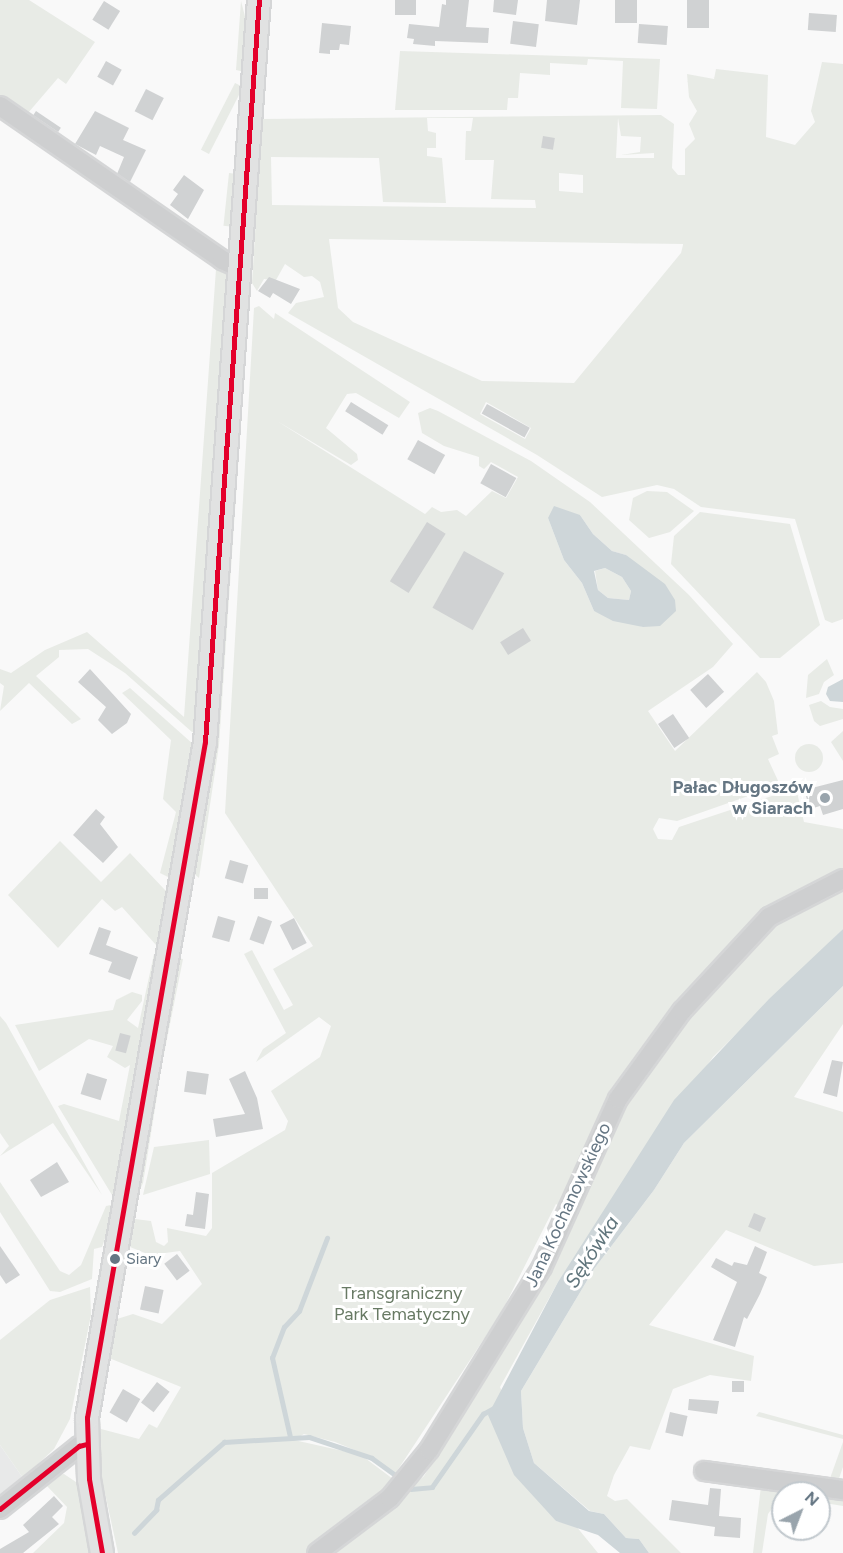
<!DOCTYPE html>
<html>
<head>
<meta charset="utf-8">
<style>
  body { margin:0 }
  #map { position:relative; width:843px; height:1553px; overflow:hidden; background:#f9f9f9; font-family:Figtree,sans-serif }
  div>[style] { position:absolute }
  .built>* { inset:0; background:#e8e9e9 }
  .green>* { inset:0; background:#e8ebe6; transform-origin:0 0 }
  .round { border-radius:50% }
  .water>* { inset:0; background:#ced6d9 }
  .stream>* { height:4.5px; margin:-2.25px; padding:0 2.25px; transform-origin:2.25px; border-radius:2.25px; background:#ced6d9 }
  .building>* { inset:0; background:#d0d2d3; transform-origin:0 0 }
  .roads { filter:drop-shadow(2px 0 #d5d6d7) drop-shadow(-2px 0 #d5d6d7) drop-shadow(0 2px #d5d6d7) drop-shadow(0 -2px #d5d6d7) }
  .minor>* { height:18px; margin:-9px; padding:0 9px; transform-origin:9px; border-radius:9px; background:#cecfd0 }
  .major>* { height:22px; margin:-11px; padding:0 11px; transform-origin:11px; border-radius:11px; background:#e1e2e2 }
  .bus-1>* { height:4.5px; margin:-2.25px; padding:0 2.25px; transform-origin:2.25px; border-radius:2.25px; background:#e4002b }
  .dots>* { width:16px; height:16px; translate:-50% -50%; box-sizing:border-box; border:3px solid #fff; border-radius:50% }
  span { translate:-50% -50%; white-space:nowrap; text-align:center; line-height:1.15; -webkit-text-stroke:6px #fff; paint-order:stroke }
  .bus-label { font-size:16px; color:#657683 }
  .left { translate:0 -50%; text-align:left }
  .poi-label { font-size:18px; color:#657683; font-weight:700 }
  .right { translate:-100% -50%; text-align:right }
  .street-label { font-size:18px; color:#657683 }
  .park-label { font-size:18px; color:#687a64 }
  .water-label { font-size:20px; color:#60757c; font-style:italic }
  .north { position:absolute; left:771px; top:1481px; width:60px; height:60px; box-sizing:border-box; background:#fff; border:2px solid #c1c8cd; border-radius:50%; rotate:42deg; font-size:16px; font-weight:700; line-height:24px; text-align:center; color:#657683 }
  .north::after { content:''; display:block; margin:auto; width:21px; height:27px; background:#99a4ac; clip-path:polygon(50% 0,100% 100%,50% 72%,0 100%) }
</style>
</head>
<body>
<div id="map">
  <div class="built">
    <div style="clip-path:polygon(0 1445px,23px 1478px,0 1496px)"></div>
  </div>
  <div class="green">
    <div style="clip-path:polygon(0 0,29px 0,95px 42px,66px 84px,58px 78px,22px 120px,0 101px)"></div>
    <div style="clip-path:polygon(241px 1px,248px 28px,245px 72px,236px 70px)"></div>
    <div style="clip-path:polygon(400px 51px,660px 59px,657px 109px,621px 108px,623px 61px,588px 59px,587px 65px,550px 63px,550px 75px,520px 73px,518px 98px,508px 98px,507px 110px,395px 110px)"></div>
    <div style="clip-path:polygon(evenodd,822px 62px,843px 64px,843px 619px,832px 623px,825px 620px,795px 519px,701px 507px,674px 489px,657px 485px,602px 497px,537px 455px,288px 313px,296px 303px,324px 297px,320px 282px,312px 276px,304px 277px,285px 264px,276px 280px,264px 279px,257px 291px,252px 283px,262px 119px,661px 115px,674px 124px,672px 168px,678px 175px,685px 175px,685px 149px,695px 139px,689px 124px,697px 111px,689px 97px,687px 74px,714px 79px,716px 69px,768px 75px,766px 137px,795px 145px,815px 122px,811px 111px,822px 62px,427px 118px,473px 118px,471px 131px,466px 131px,465px 160px,494px 160px,491px 199px,535px 200px,536px 208px,272px 205px,271px 157px,379px 158px,383px 202px,446px 203px,442px 158px,427px 156px,427px 148px,436px 148px,436px 133px,428px 131px,427px 118px,822px 62px,618px 118px,621px 136px,641px 137px,640px 152px,621px 155px,654px 153px,654px 158px,616px 158px,618px 118px,822px 62px,559px 173px,583px 175px,583px 193px,559px 191px,559px 173px,822px 62px,329px 239px,683px 244px,683px 245px,681px 253px,574px 383px,482px 381px,353px 322px,338px 308px,329px 239px,822px 62px,486px 402px,531px 428px,525px 439px,480px 414px,486px 402px)"></div>
    <div style="left:235px;top:83px;width:9px;height:75px;rotate:27deg"></div>
    <div style="clip-path:polygon(0 112px,230px 270px,198px 733px,192px 732px,125px 673px,88px 649px,59px 650px,59px 657px,36px 676px,81px 719px,72px 724px,29px 683px,0 711px,4px 686px,0 683px,0 669px,11px 673px,45px 650px,87px 632px,184px 717px,216px 269px,0 117px)"></div>
    <div style="left:229px;top:173px;width:9px;height:53px;rotate:6deg"></div>
    <div style="clip-path:polygon(249px 305px,219px 745px,199px 878px,192px 872px)"></div>
    <div style="clip-path:polygon(evenodd,259px 306px,274px 319px,275px 313px,410px 402px,399px 418px,356px 393px,347px 394px,326px 428px,357px 454px,358px 460px,351px 465px,277px 421px,425px 514px,432px 507px,441px 512px,457px 510px,466px 516px,492px 491px,506px 498px,518px 477px,491px 462px,484px 469px,479px 466px,479px 457px,444px 446px,422px 433px,418px 413px,430px 408px,438px 411px,531px 461px,590px 502px,689px 595px,733px 644px,713px 667px,648px 711px,675px 751px,757px 672px,766px 682px,774px 701px,778px 734px,772px 736px,779px 754px,768px 759px,780px 785px,677px 821px,659px 818px,653px 829px,658px 839px,672px 840px,679px 827px,796px 788px,804px 822px,843px 829px,843px 872px,732px 944px,705px 979px,772px 919px,843px 881px,843px 929px,713px 1057px,558px 1282px,500px 1387px,556px 1521px,576px 1526px,598px 1553px,333px 1553px,424px 1476px,457px 1423px,461px 1401px,570px 1212px,556px 1204px,501px 1313px,395px 1474px,374px 1458px,335px 1442px,304px 1434px,294px 1440px,361px 1455px,393px 1479px,365px 1512px,312px 1553px,118px 1553px,101px 1475px,101px 1429px,139px 1439px,149px 1424px,157px 1428px,181px 1387px,109px 1358px,117px 1319px,133px 1314px,162px 1324px,202px 1284px,180px 1251px,150px 1255px,130px 1247px,135px 1219px,151px 1221px,156px 1242px,164px 1246px,168px 1242px,167px 1228px,206px 1236px,212px 1228px,212px 1173px,285px 1130px,288px 1121px,271px 1091px,320px 1057px,331px 1026px,319px 1017px,256px 1062px,263px 1049px,286px 1033px,244px 954px,252px 950px,284px 1010px,293px 1005px,273px 969px,313px 946px,225px 813px,254px 308px,259px 306px,580px 515px,593px 534px,612px 551px,626px 555px,643px 627px,594px 611px,582px 583px,564px 560px,548px 518px,580px 515px)"></div>
    <div style="clip-path:polygon(647px 491px,667px 492px,694px 511px,670px 532px,649px 538px,629px 520px,633px 498px)"></div>
    <div style="clip-path:polygon(700px 512px,790px 524px,820px 625px,780px 658px,760px 658px,671px 564px,674px 536px)"></div>
    <div style="clip-path:polygon(605px 568px,622px 577px,631px 591px,629px 600px,608px 598px,598px 590px,595px 571px)"></div>
    <div style="clip-path:polygon(827px 659px,834px 675px,824px 682px,819px 694px,806px 698px,808px 675px)"></div>
    <div style="clip-path:polygon(130px 688px,193px 744px,176px 881px,160px 873px,176px 812px,163px 799px,171px 740px,122px 693px)"></div>
    <div style="clip-path:polygon(821px 701px,830px 707px,843px 709px,843px 719px,820px 726px,814px 721px,809px 705px)"></div>
    <div style="clip-path:polygon(843px 731px,843px 761px,831px 742px)"></div>
    <div class="round" style="left:795px;top:744px;width:28px;height:28px"></div>
    <div style="clip-path:polygon(60px 841px,101px 882px,130px 853px,165px 890px,174px 893px,164px 945px,156px 945px,122px 907px,115px 911px,102px 899px,58px 948px,8px 895px)"></div>
    <div style="clip-path:polygon(154px 954px,158px 956px,117px 1196px,112px 1195px,58px 1106px,64px 1104px,119px 1121px,130px 1065px,125px 1068px,107px 1057px,113px 1046px,89px 1039px,39px 1071px,15px 1025px,113px 1010px,116px 1000px,132px 992px,142px 995px,142px 1001px,127px 1020px,138px 1028px)"></div>
    <div style="clip-path:polygon(176px 958px,183px 959px,164px 1054px,161px 1052px)"></div>
    <div style="clip-path:polygon(843px 986px,843px 1024px,794px 1097px,843px 1112px,843px 1263px,814px 1266px,726px 1230px,649px 1325px,754px 1356px,751px 1381px,710px 1375px,673px 1389px,650px 1450px,630px 1446px,614px 1475px,607px 1496px,615px 1501px,627px 1499px,681px 1553px,649px 1553px,639px 1539px,626px 1538px,604px 1514px,590px 1511px,534px 1463px,523px 1428px,521px 1391px,594px 1269px,654px 1190px,684px 1143px)"></div>
    <div style="clip-path:polygon(0 1016px,6px 1023px,102px 1195px,53px 1123px,0 1156px,9px 1146px,0 1133px)"></div>
    <div style="clip-path:polygon(152px 1089px,158px 1090px,143px 1183px,134px 1202px)"></div>
    <div style="clip-path:polygon(209px 1140px,210px 1174px,143px 1195px,154px 1147px)"></div>
    <div style="clip-path:polygon(0 1182px,60px 1271px,69px 1275px,81px 1265px,106px 1206px,111px 1205px,115px 1210px,102px 1247px,94px 1249px,92px 1279px,60px 1292px,50px 1291px,0 1212px)"></div>
    <div style="clip-path:polygon(90px 1287px,91px 1315px,70px 1419px,54px 1449px,23px 1478px,0 1445px,0 1340px,50px 1300px)"></div>
    <div style="clip-path:polygon(759px 1412px,843px 1435px,843px 1439px,756px 1416px)"></div>
    <div style="clip-path:polygon(843px 1442px,843px 1467px,836px 1487px,828px 1484px)"></div>
    <div style="clip-path:polygon(64px 1474px,79px 1484px,89px 1553px,33px 1553px,64px 1523px,67px 1507px,47px 1486px,57px 1475px)"></div>
    <div style="clip-path:polygon(761px 1486px,843px 1495px,843px 1506px,819px 1502px,819px 1493px,783px 1493px,768px 1514px,762px 1553px,753px 1553px)"></div>
  </div>
  <div class="water">
    <div style="clip-path:polygon(evenodd,554px 506px,580px 515px,593px 534px,612px 551px,626px 555px,665px 584px,675px 600px,676px 611px,660px 626px,643px 627px,613px 621px,594px 611px,582px 583px,564px 560px,548px 518px,554px 506px,605px 568px,622px 577px,631px 591px,629px 600px,608px 598px,598px 590px,594px 571px,605px 568px)"></div>
    <div style="clip-path:polygon(843px 679px,843px 702px,830px 701px,826px 694px,828px 687px)"></div>
    <div style="clip-path:polygon(843px 929px,843px 986px,684px 1143px,654px 1190px,594px 1269px,521px 1391px,523px 1428px,534px 1463px,589px 1511px,604px 1514px,626px 1538px,639px 1539px,649px 1553px,620px 1553px,598px 1535px,556px 1521px,514px 1475px,488px 1415px,558px 1282px,674px 1100px,769px 999px)"></div>
  </div>
  <div class="stream">
    <div style="left:290px;top:1437px;width:81px;rotate:-102.8deg"></div>
    <div style="left:272px;top:1358px;width:33px;rotate:-69deg"></div>
    <div style="left:284px;top:1327px;width:22px;rotate:-47deg"></div>
    <div style="left:299px;top:1311px;width:78px;rotate:-69deg"></div>
    <div style="left:411px;top:1489px;width:21px;rotate:-5deg"></div>
    <div style="left:432px;top:1487px;width:89px;rotate:-55.1deg"></div>
    <div style="left:483px;top:1414px;width:13px;rotate:-29deg"></div>
    <div style="left:134px;top:1533px;width:32px;rotate:-46deg"></div>
    <div style="left:156px;top:1510px;width:10px;rotate:-79deg"></div>
    <div style="left:158px;top:1500px;width:88px;rotate:-41.3deg"></div>
    <div style="left:224px;top:1442px;width:85px;rotate:-3.4deg"></div>
    <div style="left:309px;top:1437px;width:66px;rotate:18.4deg"></div>
    <div style="left:372px;top:1458px;width:29px;rotate:36deg"></div>
  </div>
  <div class="building">
    <div style="left:395px;top:0;width:21px;height:15px"></div>
    <div style="clip-path:polygon(446px 0,469px 0,466px 27px,489px 28px,488px 43px,435px 41px,435px 46px,413px 44px,414px 39px,407px 38px,409px 24px,439px 27px,442px 4px,446px 5px)"></div>
    <div style="clip-path:polygon(494px 0,518px 0,516px 15px,493px 12px)"></div>
    <div style="clip-path:polygon(547px 0,580px 0,577px 25px,545px 21px)"></div>
    <div style="left:615px;top:0;width:22px;height:23px"></div>
    <div style="left:687px;top:0;width:22px;height:28px"></div>
    <div style="left:104px;top:1px;width:19px;height:22px;rotate:32deg"></div>
    <div style="left:809px;top:13px;width:28px;height:17px;rotate:4deg"></div>
    <div style="left:513px;top:21px;width:26px;height:23px;rotate:7deg"></div>
    <div style="clip-path:polygon(322px 23px,351px 26px,349px 45px,340px 44px,339px 50px,330px 50px,330px 54px,319px 53px)"></div>
    <div style="left:639px;top:24px;width:29px;height:19px;rotate:4deg"></div>
    <div style="left:106px;top:61px;width:18px;height:18px;rotate:29deg"></div>
    <div style="left:146px;top:89px;width:20px;height:25px;rotate:27deg"></div>
    <div style="left:36px;top:111px;width:30px;height:5px;rotate:34deg"></div>
    <div style="clip-path:polygon(95px 111px,129px 128px,123px 140px,146px 150px,130px 182px,117px 174px,124px 157px,100px 146px,96px 155px,75px 144px)"></div>
    <div style="left:543px;top:136px;width:12px;height:12px;rotate:9deg"></div>
    <div style="clip-path:polygon(184px 175px,204px 190px,188px 219px,170px 205px,178px 194px,173px 190px)"></div>
    <div style="clip-path:polygon(269px 277px,300px 289px,291px 304px,273px 293px,270px 298px,258px 291px)"></div>
    <div style="left:351px;top:402px;width:44px;height:11px;rotate:32deg"></div>
    <div style="left:487px;top:404px;width:49px;height:11px;rotate:29deg"></div>
    <div style="left:418px;top:440px;width:31px;height:22px;rotate:29deg"></div>
    <div style="left:491px;top:464px;width:29px;height:22px;rotate:29deg"></div>
    <div style="left:427px;top:522px;width:22px;height:70px;rotate:32deg"></div>
    <div style="left:464px;top:551px;width:46px;height:65px;rotate:29deg"></div>
    <div style="left:523px;top:628px;width:15px;height:27px;rotate:58deg"></div>
    <div style="clip-path:polygon(90px 669px,131px 714px,127px 723px,112px 734px,98px 720px,106px 707px,78px 682px)"></div>
    <div style="left:708px;top:674px;width:24px;height:24px;rotate:48deg"></div>
    <div style="left:673px;top:714px;width:29px;height:18px;rotate:56deg"></div>
    <div style="clip-path:polygon(843px 780px,843px 809px,823px 815px,820px 806px,810px 809px,804px 790px)"></div>
    <div style="clip-path:polygon(96px 809px,105px 817px,100px 824px,118px 847px,103px 863px,73px 835px)"></div>
    <div style="left:230px;top:860px;width:19px;height:19px;rotate:16deg"></div>
    <div style="left:254px;top:888px;width:14px;height:11px"></div>
    <div style="left:218px;top:916px;width:18px;height:22px;rotate:16deg"></div>
    <div style="left:258px;top:916px;width:15px;height:25px;rotate:20deg"></div>
    <div style="left:294px;top:918px;width:28px;height:16px;rotate:63deg"></div>
    <div style="clip-path:polygon(99px 927px,111px 931px,106px 945px,138px 957px,130px 980px,108px 972px,112px 962px,89px 954px)"></div>
    <div style="left:120px;top:1033px;width:11px;height:18px;rotate:15deg"></div>
    <div style="clip-path:polygon(832px 1060px,843px 1062px,837px 1097px,823px 1093px)"></div>
    <div style="left:187px;top:1071px;width:22px;height:21px;rotate:8deg"></div>
    <div style="clip-path:polygon(245px 1071px,257px 1098px,263px 1129px,216px 1137px,213px 1119px,245px 1114px,229px 1079px)"></div>
    <div style="left:87px;top:1073px;width:21px;height:22px;rotate:17deg"></div>
    <div style="clip-path:polygon(57px 1162px,69px 1182px,41px 1197px,30px 1180px)"></div>
    <div style="clip-path:polygon(196px 1192px,209px 1194px,205px 1229px,185px 1226px,187px 1214px,193px 1215px)"></div>
    <div style="left:754px;top:1213px;width:13px;height:15px;rotate:23deg"></div>
    <div style="clip-path:polygon(0 1246px,20px 1275px,6px 1284px,0 1275px)"></div>
    <div style="clip-path:polygon(755px 1246px,767px 1252px,759px 1273px,767px 1277px,760px 1294px,747px 1319px,744px 1317px,735px 1347px,713px 1340px,737px 1282px,711px 1267px,716px 1258px,732px 1266px,734px 1262px,747px 1265px)"></div>
    <div style="left:177px;top:1254px;width:21px;height:16px;rotate:53deg"></div>
    <div style="left:145px;top:1286px;width:19px;height:24px;rotate:12deg"></div>
    <div style="left:732px;top:1381px;width:12px;height:11px"></div>
    <div style="left:157px;top:1382px;width:16px;height:26px;rotate:38deg"></div>
    <div style="left:123px;top:1389px;width:20px;height:27px;rotate:30deg"></div>
    <div style="clip-path:polygon(689px 1399px,719px 1401px,717px 1414px,688px 1410px)"></div>
    <div style="left:670px;top:1412px;width:18px;height:21px;rotate:13deg"></div>
    <div style="clip-path:polygon(710px 1488px,721px 1489px,719px 1516px,741px 1518px,740px 1538px,714px 1536px,715px 1527px,669px 1520px,672px 1500px,708px 1505px)"></div>
    <div style="clip-path:polygon(54px 1496px,63px 1506px,52px 1517px,59px 1524px,23px 1553px,0 1553px,0 1549px,29px 1532px,23px 1525px)"></div>
  </div>
  <div class="roads">
    <div class="minor">
      <div style="left:0;top:106px;width:270px;rotate:34.7deg"></div>
      <div style="left:222px;top:260px;width:20px;rotate:24deg"></div>
      <div style="left:704px;top:1471px;width:140px;rotate:7.8deg"></div>
      <div style="left:0;top:1509px;width:101px;rotate:-38.6deg"></div>
      <div style="left:79px;top:1446px;width:8px;rotate:-14deg"></div>
      <div style="left:317px;top:1553px;width:91px;rotate:-37deg"></div>
      <div style="left:390px;top:1498px;width:62px;rotate:-50.9deg"></div>
      <div style="left:429px;top:1450px;width:215px;rotate:-58.3deg"></div>
      <div style="left:542px;top:1267px;width:184px;rotate:-65.7deg"></div>
      <div style="left:618px;top:1099px;width:109px;rotate:-54deg"></div>
      <div style="left:682px;top:1011px;width:128px;rotate:-47.2deg"></div>
      <div style="left:769px;top:917px;width:83px;rotate:-27.2deg"></div>
    </div>
    <div class="major">
      <div style="left:102px;top:1553px;width:75px;rotate:-100deg"></div>
      <div style="left:89px;top:1479px;width:61px;rotate:-91.9deg"></div>
      <div style="left:87px;top:1418px;width:686px;rotate:-80.1deg"></div>
      <div style="left:205px;top:742px;width:744px;rotate:-85.84deg"></div>
    </div>
  </div>
  <div class="bus-1">
    <div style="left:0;top:1509px;width:101px;rotate:-38.6deg"></div>
    <div style="left:79px;top:1446px;width:8px;rotate:-14deg"></div>
    <div style="left:102px;top:1553px;width:75px;rotate:-100deg"></div>
    <div style="left:89px;top:1479px;width:61px;rotate:-91.9deg"></div>
    <div style="left:87px;top:1418px;width:686px;rotate:-80.1deg"></div>
    <div style="left:205px;top:742px;width:744px;rotate:-85.84deg"></div>
  </div>
  <div class="dots">
    <div style="left:825px;top:798px;background:#99a4ac"></div>
    <div style="left:115px;top:1259px;background:#657683"></div>
  </div>
  <div class="bus-label">
    <span class="left" style="left:126px;top:1259px">Siary</span>
  </div>
  <div class="poi-label">
    <span class="right" style="left:813px;top:798px">Pałac Długoszów<br>w Siarach</span>
  </div>
  <div class="street-label">
    <span style="left:568px;top:1205px;rotate:-65deg">Jana Kochanowskiego</span>
  </div>
  <div class="park-label">
    <span style="left:402px;top:1304px">Transgraniczny<br>Park Tematyczny</span>
  </div>
  <div class="water-label">
    <span style="left:592px;top:1252px;rotate:-57deg">Sękówka</span>
  </div>
  <div class="north">N</div>
</div>
</body>
</html>
